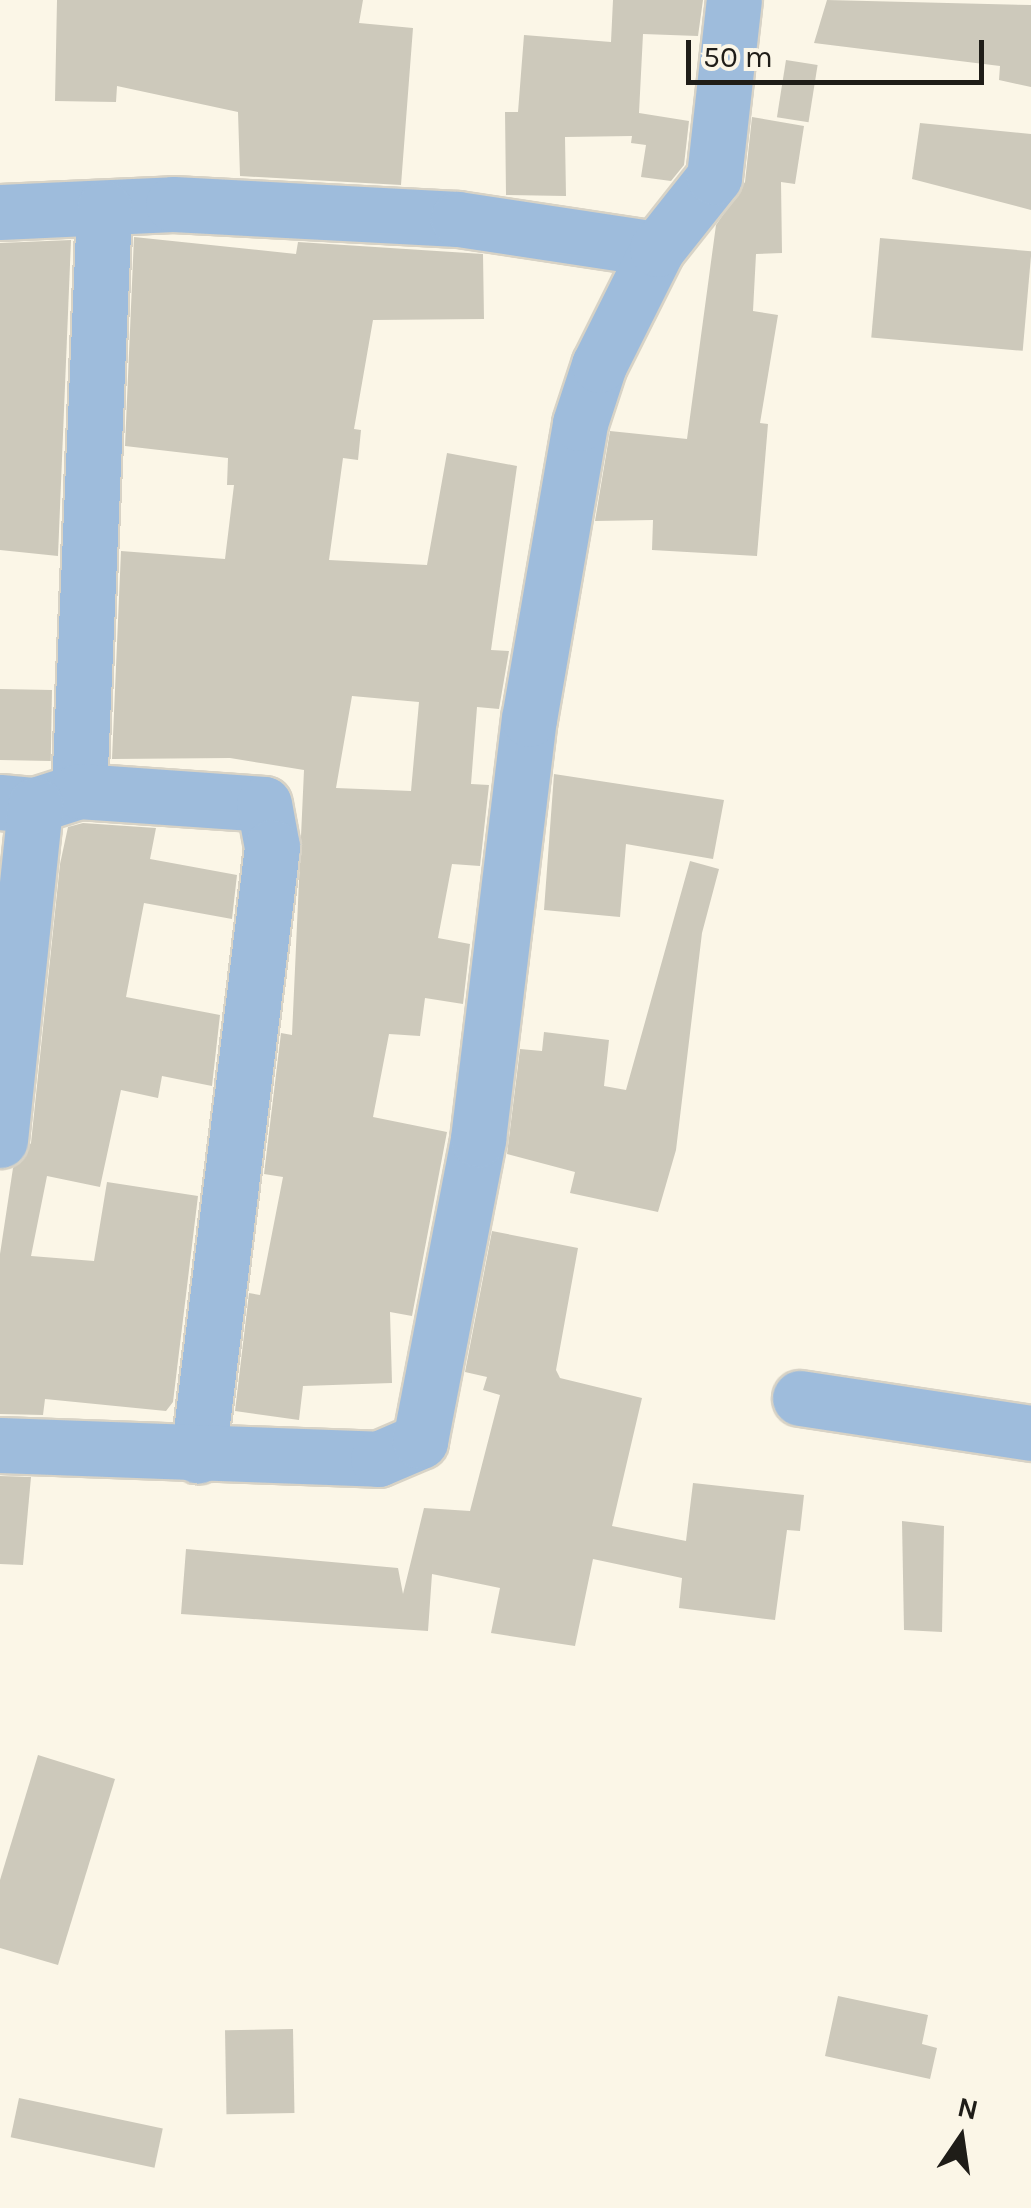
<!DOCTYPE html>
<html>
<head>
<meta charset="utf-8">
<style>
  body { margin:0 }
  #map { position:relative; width:1031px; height:2208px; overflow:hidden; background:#fbf6e7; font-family:Karla,sans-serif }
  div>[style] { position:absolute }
  .building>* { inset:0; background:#cdc9bb; transform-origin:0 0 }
  .roads { filter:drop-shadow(2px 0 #d8d3c6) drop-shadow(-2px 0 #d8d3c6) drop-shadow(0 2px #d8d3c6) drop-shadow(0 -2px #d8d3c6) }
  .minor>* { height:55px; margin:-27.5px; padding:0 27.5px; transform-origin:27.5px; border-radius:27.5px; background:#9ebcdc }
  span { translate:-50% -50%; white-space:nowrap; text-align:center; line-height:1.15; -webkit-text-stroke:8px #fbf6e7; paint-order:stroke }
  .north { position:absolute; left:911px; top:2088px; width:100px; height:100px; -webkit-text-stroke:8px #fbf6e7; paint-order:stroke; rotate:13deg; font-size:28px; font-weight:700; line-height:40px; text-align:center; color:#1f1d18 }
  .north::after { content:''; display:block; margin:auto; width:35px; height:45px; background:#1f1d18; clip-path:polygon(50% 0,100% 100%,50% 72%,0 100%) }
  .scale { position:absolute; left:686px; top:40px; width:298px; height:45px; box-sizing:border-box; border:5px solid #1f1d18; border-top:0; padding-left:12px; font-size:30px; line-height:35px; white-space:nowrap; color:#1f1d18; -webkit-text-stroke:8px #fbf6e7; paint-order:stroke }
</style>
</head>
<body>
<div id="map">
  <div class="building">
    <div style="clip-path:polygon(57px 0,363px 0,359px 23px,413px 28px,401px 185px,240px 176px,238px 112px,117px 86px,116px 102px,55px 101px)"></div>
    <div style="clip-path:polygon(613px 0,703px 0,698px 36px,643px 34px,639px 113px,689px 121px,684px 165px,671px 181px,641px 177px,646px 145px,631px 143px,632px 136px,565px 137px,566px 196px,506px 195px,505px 112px,518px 112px,524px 35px,611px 42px)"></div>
    <div style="clip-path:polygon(827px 0,1031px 5px,1031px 87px,999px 80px,1000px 66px,814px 43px)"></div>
    <div style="left:786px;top:60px;width:32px;height:58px;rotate:9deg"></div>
    <div style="clip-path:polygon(752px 117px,804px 126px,795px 184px,781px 182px,782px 253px,756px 254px,753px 311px,778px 315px,760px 423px,768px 424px,757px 556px,652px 550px,653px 520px,595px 521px,610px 431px,687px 439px,716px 225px,745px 182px)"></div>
    <div style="clip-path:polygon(920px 123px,1031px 134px,1031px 210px,912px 179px)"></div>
    <div style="clip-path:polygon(evenodd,134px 237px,296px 254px,298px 242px,483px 254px,484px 319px,373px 320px,354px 429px,361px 430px,358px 460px,343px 458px,329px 560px,427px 565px,447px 453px,517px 466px,491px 650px,509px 651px,499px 709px,477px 707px,471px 784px,489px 785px,480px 866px,452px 864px,438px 938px,470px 944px,463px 1004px,425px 998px,420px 1036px,389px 1034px,373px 1117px,447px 1132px,412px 1316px,390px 1312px,392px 1383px,303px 1386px,299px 1420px,235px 1411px,249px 1293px,260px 1295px,283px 1177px,264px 1174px,281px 1033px,292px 1035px,304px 770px,230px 758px,112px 759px,121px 551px,225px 559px,234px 485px,227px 485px,228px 458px,125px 446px,134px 237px,352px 696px,419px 702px,411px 791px,336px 788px,352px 696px)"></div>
    <div style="left:880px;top:238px;width:152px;height:100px;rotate:5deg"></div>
    <div style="clip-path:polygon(71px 240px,58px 556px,0 550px,0 243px)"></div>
    <div style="left:0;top:689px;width:52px;height:71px;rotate:1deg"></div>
    <div style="clip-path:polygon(554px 774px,724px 800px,713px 859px,626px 844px,620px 917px,544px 910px)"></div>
    <div style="clip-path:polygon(83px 823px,156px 828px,150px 859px,237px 875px,232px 919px,144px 903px,126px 997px,220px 1015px,212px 1086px,162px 1076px,158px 1098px,121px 1090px,100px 1187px,47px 1176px,31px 1256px,94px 1261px,107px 1182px,198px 1196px,173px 1402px,166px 1411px,45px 1399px,43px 1415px,0 1414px,0 1254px,13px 1168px,31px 1143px,60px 864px,68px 827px)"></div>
    <div style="clip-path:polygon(690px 861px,719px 869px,702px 933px,676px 1150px,658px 1212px,570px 1193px,575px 1172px,507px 1154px,520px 1049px,542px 1051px,544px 1032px,609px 1040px,604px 1086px,626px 1090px)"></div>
    <div style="clip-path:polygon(492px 1231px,578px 1248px,556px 1370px,560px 1378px,642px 1398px,612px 1526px,686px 1541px,693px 1483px,804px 1495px,800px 1531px,787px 1530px,775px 1620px,679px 1608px,682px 1578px,593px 1559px,575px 1646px,491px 1633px,500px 1588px,432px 1574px,428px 1631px,181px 1614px,186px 1549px,398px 1568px,403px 1594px,424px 1508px,470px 1511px,500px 1395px,483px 1390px,487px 1377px,465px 1372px)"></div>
    <div style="clip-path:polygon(0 1476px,31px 1477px,23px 1565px,0 1564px)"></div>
    <div style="clip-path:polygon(902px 1521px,944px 1526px,942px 1632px,904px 1630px)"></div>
    <div style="clip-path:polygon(38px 1755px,115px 1779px,58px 1965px,0 1948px,0 1880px)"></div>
    <div style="clip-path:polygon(838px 1996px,928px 2015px,922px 2044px,937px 2048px,930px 2079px,825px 2056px)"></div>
    <div style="left:293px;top:2029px;width:84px;height:68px;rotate:89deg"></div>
    <div style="left:19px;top:2098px;width:147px;height:40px;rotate:12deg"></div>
  </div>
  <div class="roads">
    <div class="minor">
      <div style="left:0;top:212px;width:173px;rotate:-2.6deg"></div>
      <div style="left:173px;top:204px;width:285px;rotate:3deg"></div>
      <div style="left:458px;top:219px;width:201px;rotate:8.6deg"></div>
      <div style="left:79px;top:791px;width:583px;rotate:-87.54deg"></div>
      <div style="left:0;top:802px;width:35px;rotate:5deg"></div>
      <div style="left:35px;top:805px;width:46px;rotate:-17.7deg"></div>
      <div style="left:79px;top:791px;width:185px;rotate:4deg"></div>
      <div style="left:264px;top:804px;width:44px;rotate:79.5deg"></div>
      <div style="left:272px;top:847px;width:613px;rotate:96.93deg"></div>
      <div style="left:0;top:1140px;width:337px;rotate:-84deg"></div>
      <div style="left:800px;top:1398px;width:234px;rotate:8.6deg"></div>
      <div style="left:0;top:1445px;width:378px;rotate:2.1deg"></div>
      <div style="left:378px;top:1459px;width:46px;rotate:-23.2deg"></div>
      <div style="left:420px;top:1441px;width:308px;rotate:-79.1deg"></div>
      <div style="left:478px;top:1139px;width:423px;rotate:-83.1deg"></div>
      <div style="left:529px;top:719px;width:300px;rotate:-80.2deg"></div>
      <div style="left:580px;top:423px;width:61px;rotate:-71.9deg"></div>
      <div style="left:599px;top:365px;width:130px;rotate:-63.4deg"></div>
      <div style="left:657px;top:249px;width:92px;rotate:-51.6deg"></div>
      <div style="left:714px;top:177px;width:178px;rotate:-83.6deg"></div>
    </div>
  </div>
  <div class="north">N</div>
  <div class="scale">50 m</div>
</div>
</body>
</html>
